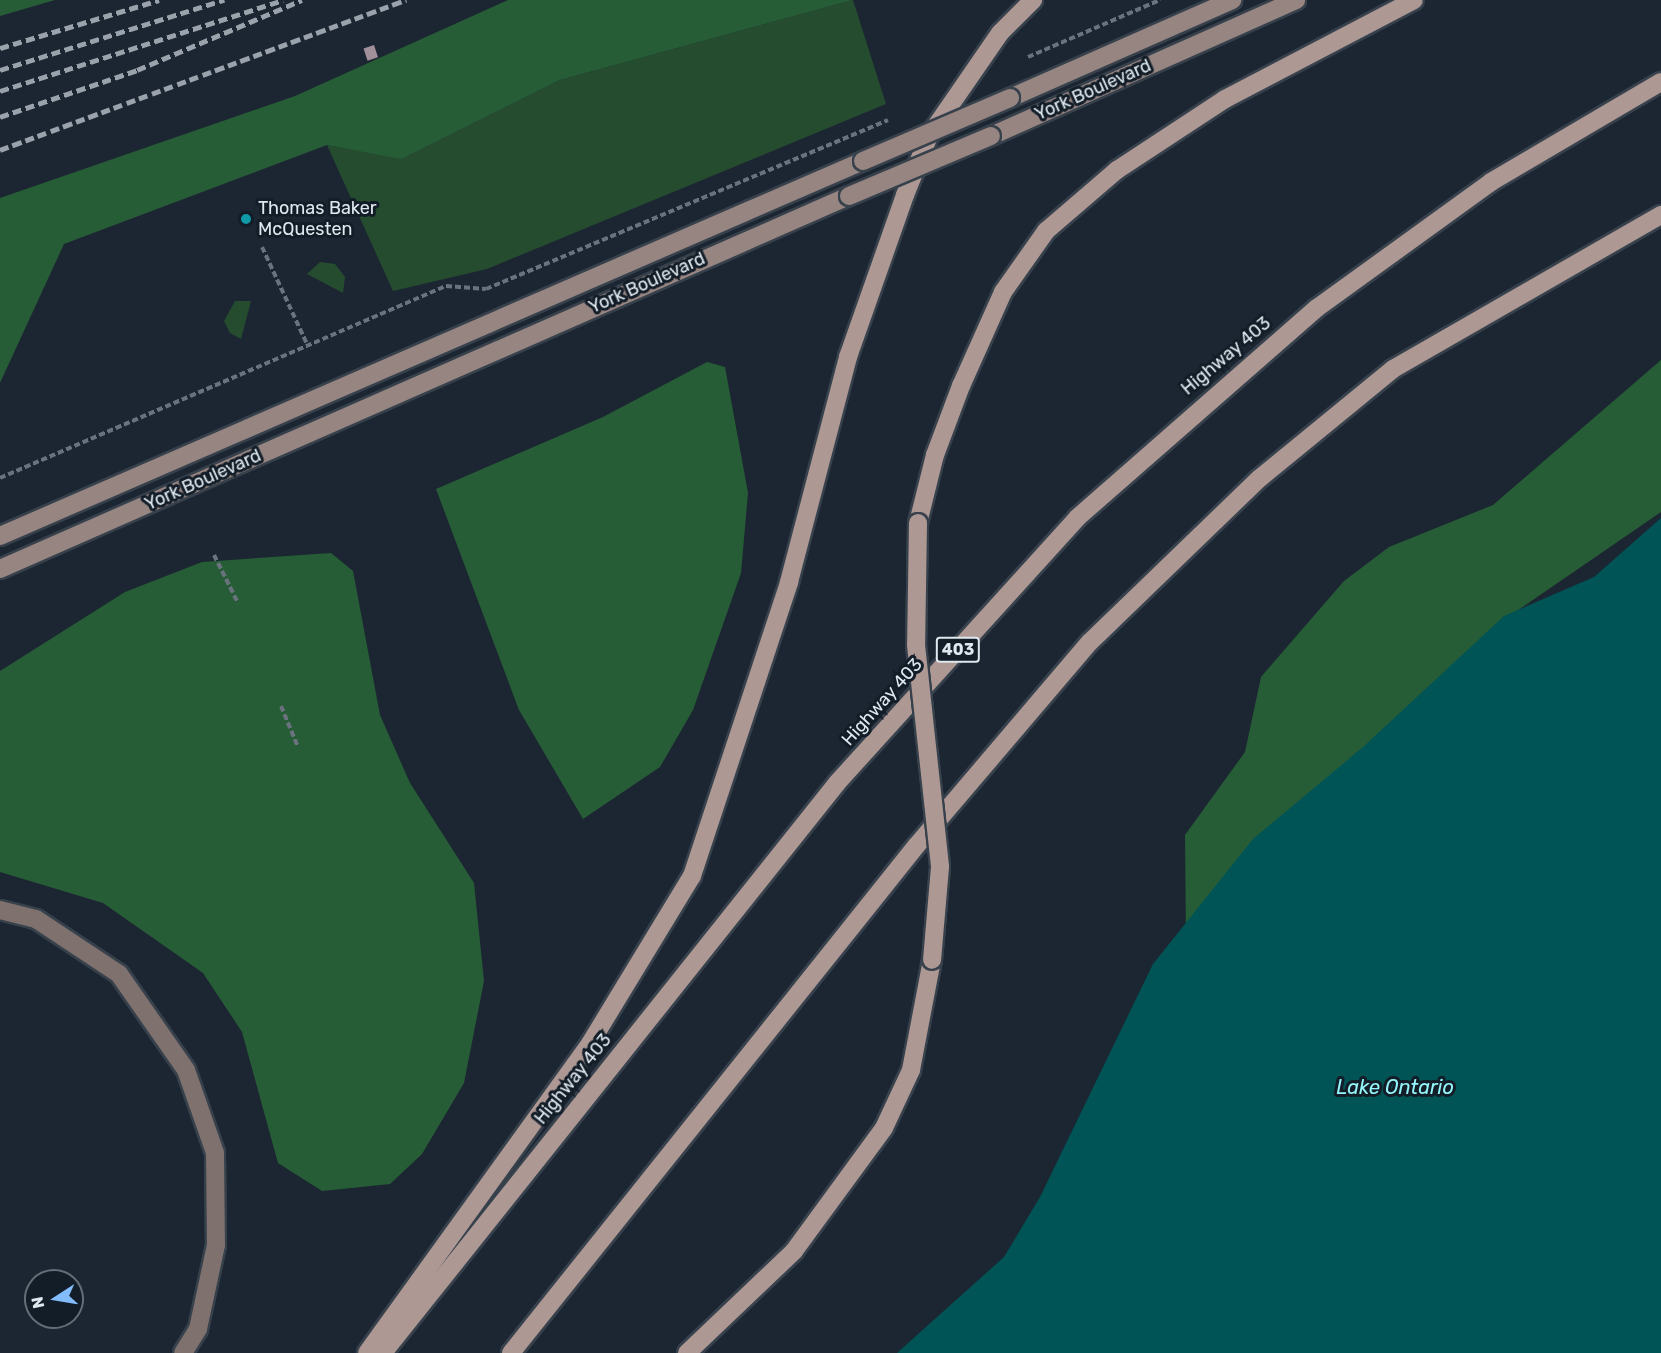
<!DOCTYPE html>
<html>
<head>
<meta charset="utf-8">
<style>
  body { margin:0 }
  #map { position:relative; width:1661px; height:1353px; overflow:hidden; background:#1c2632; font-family:Rubik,sans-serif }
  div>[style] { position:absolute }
  .green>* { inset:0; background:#264c30 }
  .forest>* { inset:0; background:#275d36 }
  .water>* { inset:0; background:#005456 }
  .building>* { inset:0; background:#a18f99; transform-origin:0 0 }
  .path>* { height:4px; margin-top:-2px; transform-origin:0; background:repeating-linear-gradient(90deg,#69727d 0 6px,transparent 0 9px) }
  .roads { filter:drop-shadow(2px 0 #37414c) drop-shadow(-2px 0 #37414c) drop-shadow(0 2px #37414c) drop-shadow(0 -2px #37414c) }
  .secondary>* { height:18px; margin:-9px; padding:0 9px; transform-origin:9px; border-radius:9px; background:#7e716e }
  .primary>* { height:18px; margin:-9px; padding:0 9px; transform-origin:9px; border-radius:9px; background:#978582 }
  .highway>* { height:18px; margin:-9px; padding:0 9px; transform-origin:9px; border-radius:9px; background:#ad9894 }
  .rail>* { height:4.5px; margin-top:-2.25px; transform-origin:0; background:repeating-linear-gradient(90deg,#9aa3ab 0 9px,transparent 0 13.5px) }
  .bridges { filter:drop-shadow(2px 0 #37414c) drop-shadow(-2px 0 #37414c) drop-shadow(0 2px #37414c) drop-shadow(0 -2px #37414c) }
  .primary-bridge>* { height:18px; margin:-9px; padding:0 9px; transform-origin:9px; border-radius:9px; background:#978582 }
  .highway-bridge>* { height:18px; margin:-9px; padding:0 9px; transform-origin:9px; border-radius:9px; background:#ad9894 }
  .dots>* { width:16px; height:16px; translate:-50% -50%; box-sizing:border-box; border:3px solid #121d28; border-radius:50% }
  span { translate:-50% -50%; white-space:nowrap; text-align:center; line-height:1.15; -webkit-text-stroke:6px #121d28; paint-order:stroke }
  .shield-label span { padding:2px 4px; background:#121d28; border:2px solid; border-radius:4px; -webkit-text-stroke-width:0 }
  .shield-label { font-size:16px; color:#e0e8ef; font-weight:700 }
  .street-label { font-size:18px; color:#e0e8ef }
  .poi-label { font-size:18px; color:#e0e8ef }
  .left { translate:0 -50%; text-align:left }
  .water-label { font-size:20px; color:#94f6fa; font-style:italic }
  .north { position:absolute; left:24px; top:1269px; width:60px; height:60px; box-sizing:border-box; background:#121d28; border:2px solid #646e78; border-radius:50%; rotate:258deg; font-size:16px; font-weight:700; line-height:24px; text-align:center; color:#e0e8ef }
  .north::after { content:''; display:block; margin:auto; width:21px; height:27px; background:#82bcfa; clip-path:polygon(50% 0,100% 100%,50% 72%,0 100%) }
</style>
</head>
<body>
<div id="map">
  <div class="green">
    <div style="clip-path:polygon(853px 0,886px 104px,487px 269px,393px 291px,327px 145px,401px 158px,560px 80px)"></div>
    <div style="clip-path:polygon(320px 262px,335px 264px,345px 277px,343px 293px,307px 274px)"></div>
    <div style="clip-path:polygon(235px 301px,251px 301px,241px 339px,230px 333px,224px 321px)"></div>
  </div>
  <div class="forest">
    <div style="clip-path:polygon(0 0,55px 0,0 16px)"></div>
    <div style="clip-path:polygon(508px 0,853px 0,560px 80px,401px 159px,327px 145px,64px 244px,0 383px,0 198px,295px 96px)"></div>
    <div style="clip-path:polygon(1661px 360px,1661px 512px,1508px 617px,1186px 943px,1185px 835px,1245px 752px,1261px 677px,1344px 581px,1389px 547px,1493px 505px)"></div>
    <div style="clip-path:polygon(707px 362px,725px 367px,748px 493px,741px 573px,693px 710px,660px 767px,583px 819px,519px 710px,436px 489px,603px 417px)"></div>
    <div style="clip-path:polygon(331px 553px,353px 571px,380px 715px,410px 783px,474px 883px,484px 981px,464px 1083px,422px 1154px,390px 1184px,322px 1191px,278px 1163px,242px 1032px,203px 973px,103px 903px,0 872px,0 671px,125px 592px,202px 562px)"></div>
  </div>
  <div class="water">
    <div style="clip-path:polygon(1661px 518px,1661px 1353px,897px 1353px,1004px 1257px,1040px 1197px,1153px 964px,1253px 839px,1363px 747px,1504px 616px,1594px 577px)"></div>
  </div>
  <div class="building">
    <div style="left:374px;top:45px;width:13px;height:11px;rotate:72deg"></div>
  </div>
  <div class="path">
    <div style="left:1028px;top:57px;width:144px;rotate:-23.4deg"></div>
    <div style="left:262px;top:247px;width:107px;rotate:65.1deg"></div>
    <div style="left:0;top:478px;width:486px;rotate:-23.3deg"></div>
    <div style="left:446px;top:286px;width:40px;rotate:4.3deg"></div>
    <div style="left:486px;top:289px;width:436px;rotate:-22.8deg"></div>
    <div style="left:214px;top:555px;width:54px;rotate:63.4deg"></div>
    <div style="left:281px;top:706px;width:44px;rotate:67.5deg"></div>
  </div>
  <div class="roads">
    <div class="secondary">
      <div style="left:0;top:910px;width:37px;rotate:14deg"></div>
      <div style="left:36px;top:919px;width:100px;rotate:33.5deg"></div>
      <div style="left:119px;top:974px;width:117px;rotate:55.1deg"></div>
      <div style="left:186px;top:1070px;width:88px;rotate:70.7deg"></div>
      <div style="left:215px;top:1153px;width:92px;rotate:89.4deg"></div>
      <div style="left:216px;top:1245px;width:86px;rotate:102.1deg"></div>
      <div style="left:198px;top:1329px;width:28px;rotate:122deg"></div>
    </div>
    <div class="primary">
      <div style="left:1010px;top:98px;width:243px;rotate:-23.8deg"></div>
      <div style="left:991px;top:136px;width:334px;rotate:-24deg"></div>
      <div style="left:0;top:536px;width:941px;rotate:-23.49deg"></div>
      <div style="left:0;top:569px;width:927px;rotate:-23.72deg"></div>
    </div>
    <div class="highway">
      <div style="left:918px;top:523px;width:70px;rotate:-76deg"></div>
      <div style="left:935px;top:455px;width:74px;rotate:-69.4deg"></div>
      <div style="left:961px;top:386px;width:103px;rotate:-65.9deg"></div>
      <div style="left:1003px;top:292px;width:75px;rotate:-54.8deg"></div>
      <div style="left:1046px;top:231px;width:94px;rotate:-40.7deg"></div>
      <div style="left:1117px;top:170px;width:129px;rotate:-33.3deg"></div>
      <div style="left:1225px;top:99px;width:213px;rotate:-27.6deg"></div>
      <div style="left:367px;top:1353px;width:383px;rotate:-54.2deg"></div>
      <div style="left:591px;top:1042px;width:194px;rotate:-58.7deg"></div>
      <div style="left:692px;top:876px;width:310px;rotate:-71.7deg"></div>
      <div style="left:789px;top:582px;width:233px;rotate:-75.3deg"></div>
      <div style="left:848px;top:357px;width:172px;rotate:-70.6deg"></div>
      <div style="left:905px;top:195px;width:64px;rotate:-67.9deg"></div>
      <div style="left:929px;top:136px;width:125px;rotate:-55.4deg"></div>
      <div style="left:1000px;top:33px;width:47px;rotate:-45deg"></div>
      <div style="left:383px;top:1353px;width:729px;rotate:-51.46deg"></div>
      <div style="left:837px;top:783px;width:358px;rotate:-47.8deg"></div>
      <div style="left:1077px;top:518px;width:319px;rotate:-41.2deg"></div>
      <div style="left:1317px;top:308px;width:215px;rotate:-35.9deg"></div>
      <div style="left:1491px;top:182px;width:197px;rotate:-30.5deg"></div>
      <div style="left:511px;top:1353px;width:650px;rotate:-51.37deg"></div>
      <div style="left:917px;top:845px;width:267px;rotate:-49.6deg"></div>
      <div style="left:1090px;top:642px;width:236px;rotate:-44deg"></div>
      <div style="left:1260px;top:478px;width:172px;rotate:-39.3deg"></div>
      <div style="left:1393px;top:369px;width:309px;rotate:-29.9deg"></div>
      <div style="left:687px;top:1353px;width:148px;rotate:-43.6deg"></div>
      <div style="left:794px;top:1251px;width:152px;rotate:-53.8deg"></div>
      <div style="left:884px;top:1128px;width:64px;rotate:-65deg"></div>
      <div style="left:911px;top:1070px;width:112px;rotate:-79.2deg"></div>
    </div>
  </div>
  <div class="rail">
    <div style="left:0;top:48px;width:166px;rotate:-16.8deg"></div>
    <div style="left:0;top:70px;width:235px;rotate:-17.4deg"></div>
    <div style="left:0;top:91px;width:297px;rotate:-17.8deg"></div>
    <div style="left:0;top:117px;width:145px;rotate:-18.9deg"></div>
    <div style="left:137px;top:70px;width:179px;rotate:-23deg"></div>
    <div style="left:0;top:150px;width:433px;rotate:-20.3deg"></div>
  </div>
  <div class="bridges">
    <div class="primary-bridge">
      <div style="left:863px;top:161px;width:160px;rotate:-23.2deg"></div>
      <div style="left:849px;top:196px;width:154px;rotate:-22.9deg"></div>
    </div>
    <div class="highway-bridge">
      <div style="left:918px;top:523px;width:122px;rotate:90.9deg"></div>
      <div style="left:916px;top:645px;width:223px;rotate:83.8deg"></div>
      <div style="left:940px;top:867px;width:93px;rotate:94.9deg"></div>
    </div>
  </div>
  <div class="dots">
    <div style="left:246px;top:219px;background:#0f9aa8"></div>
  </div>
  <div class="shield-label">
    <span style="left:958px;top:650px">403</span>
  </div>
  <div class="street-label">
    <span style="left:1093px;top:90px;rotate:-24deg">York Boulevard</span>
    <span style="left:647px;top:283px;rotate:-24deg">York Boulevard</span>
    <span style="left:1226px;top:356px;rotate:-40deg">Highway 403</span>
    <span style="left:203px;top:480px;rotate:-24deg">York Boulevard</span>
    <span style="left:882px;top:702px;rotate:-48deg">Highway 403</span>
    <span style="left:573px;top:1079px;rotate:-51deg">Highway 403</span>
  </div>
  <div class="poi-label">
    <span class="left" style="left:258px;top:219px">Thomas Baker<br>McQuesten</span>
  </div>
  <div class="water-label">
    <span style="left:1395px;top:1087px">Lake Ontario</span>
  </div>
  <div class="north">N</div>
</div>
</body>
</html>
